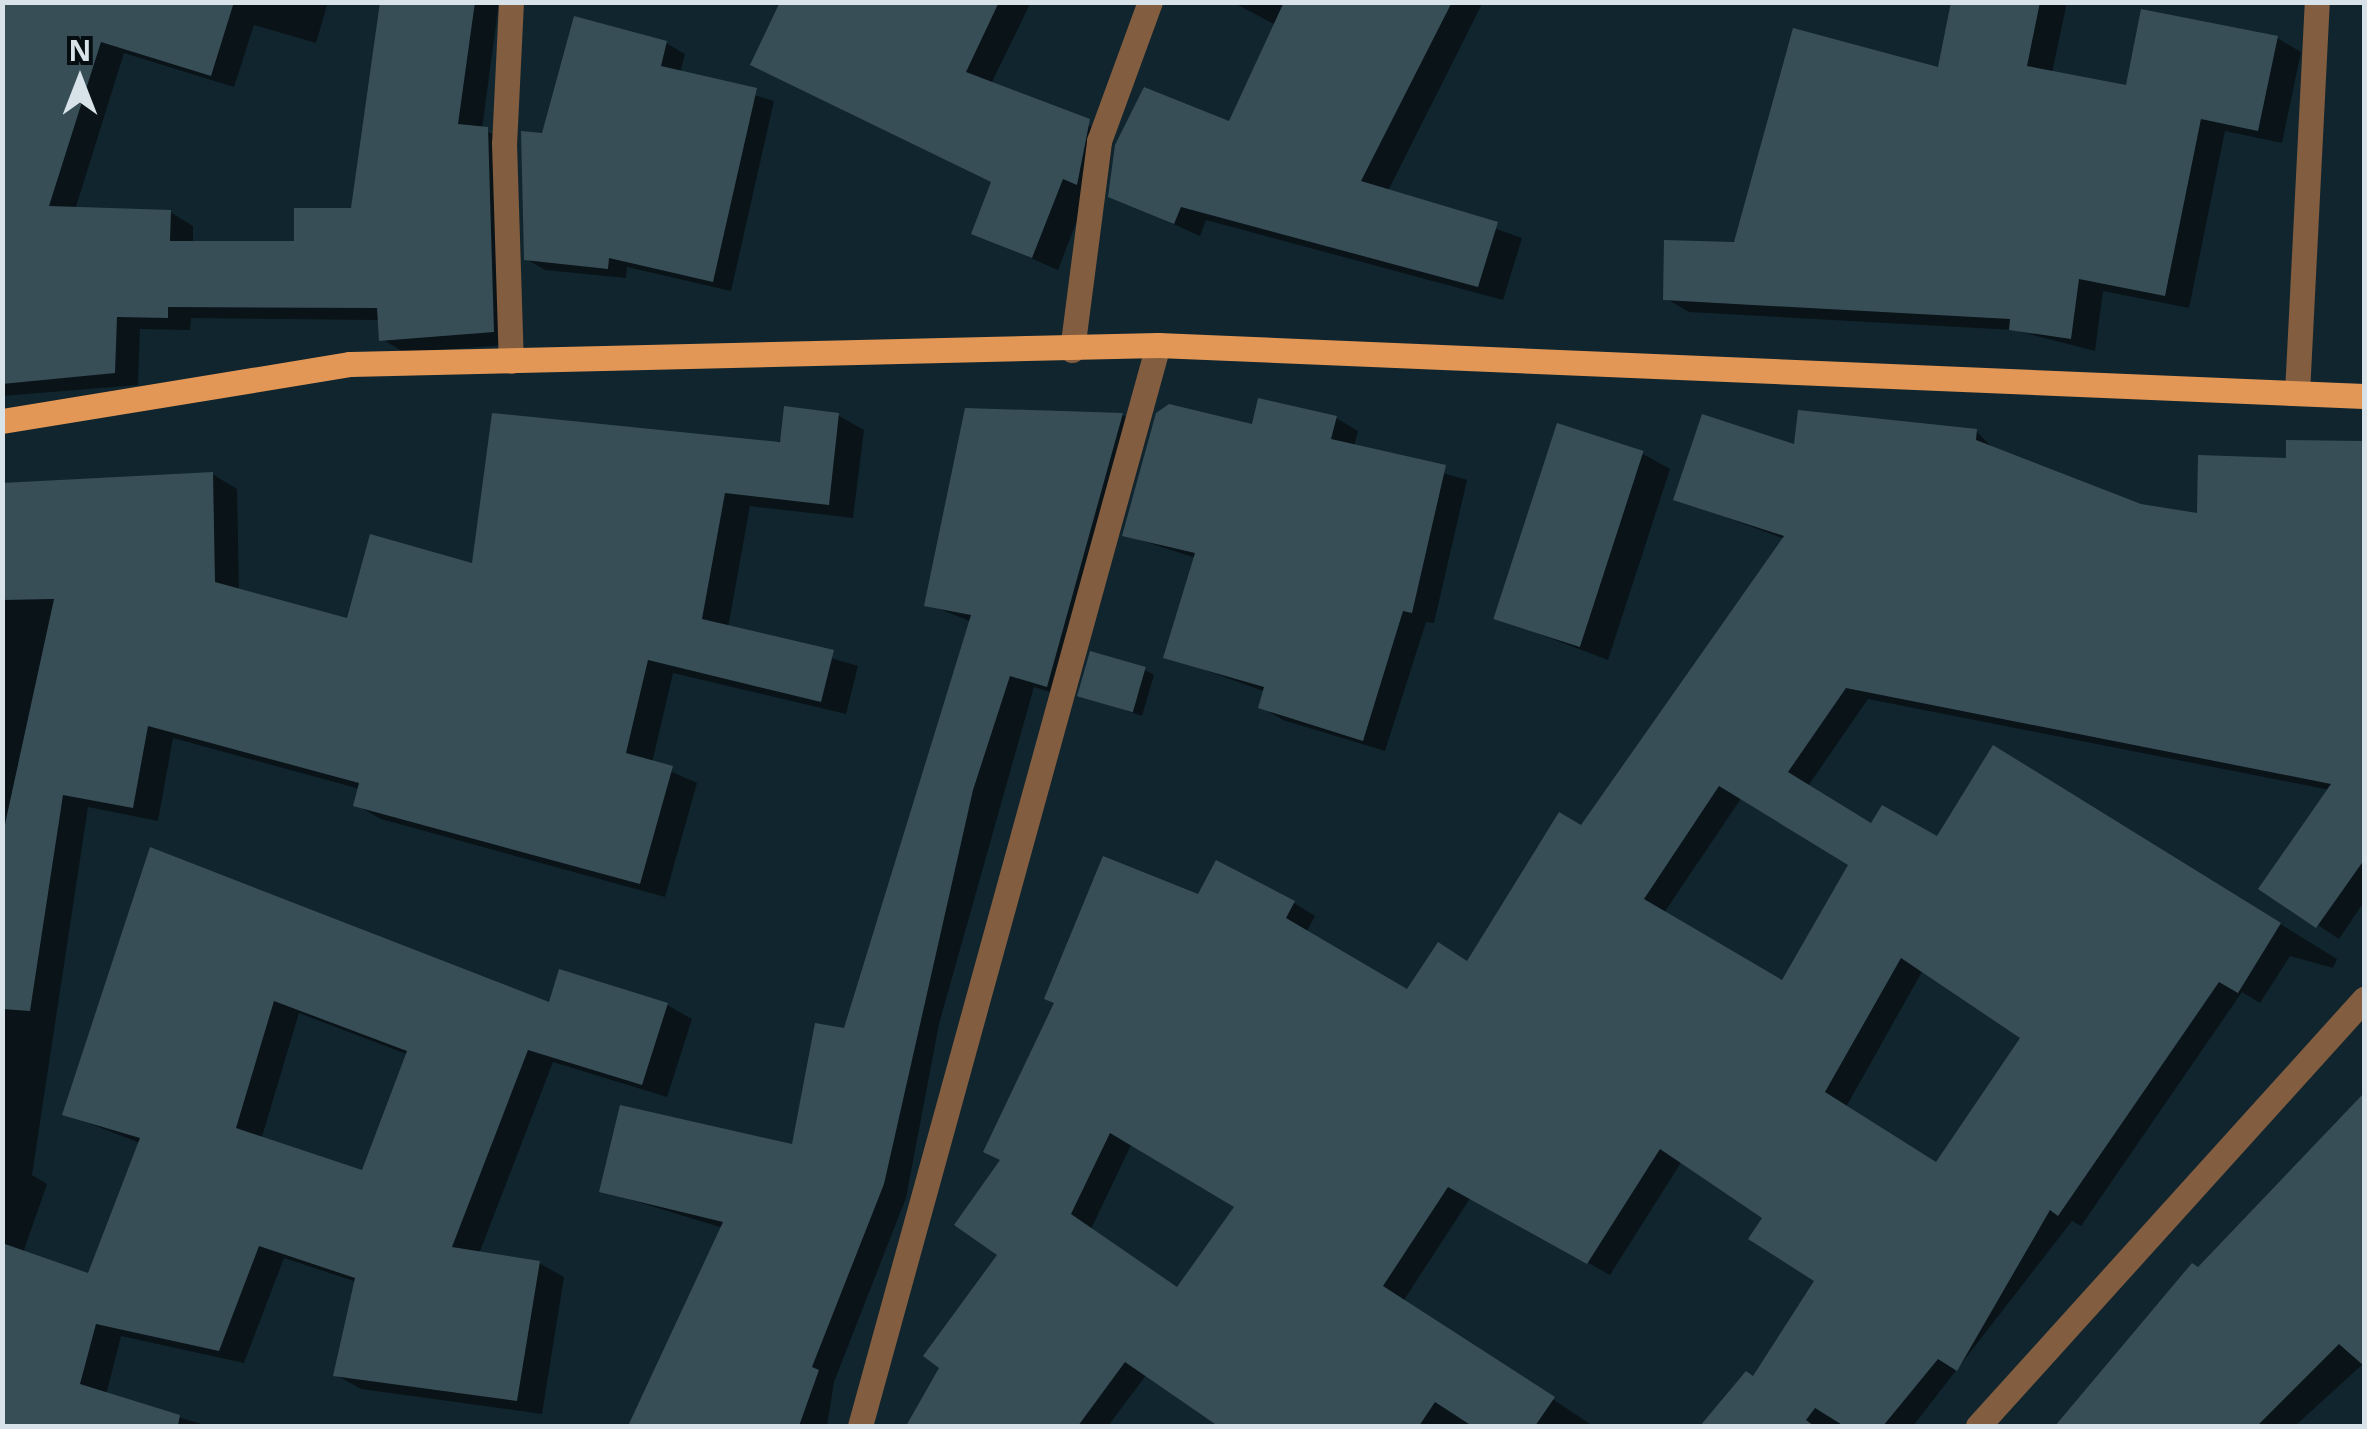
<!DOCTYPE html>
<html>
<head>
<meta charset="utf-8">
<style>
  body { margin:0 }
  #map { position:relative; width:2367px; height:1429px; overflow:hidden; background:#11252e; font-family:"Noto Sans",sans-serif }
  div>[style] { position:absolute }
  .shadow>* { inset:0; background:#0007 }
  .building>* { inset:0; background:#384e57; transform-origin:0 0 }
  .minor>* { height:25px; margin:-12.5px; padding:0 12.5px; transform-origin:12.5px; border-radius:12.5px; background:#825d40 }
  .major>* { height:25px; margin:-12.5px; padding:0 12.5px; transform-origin:12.5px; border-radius:12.5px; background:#e39756 }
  span { translate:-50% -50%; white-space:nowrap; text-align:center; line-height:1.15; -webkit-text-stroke:8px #050d11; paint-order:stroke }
  .frame { position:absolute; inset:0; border:5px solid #d7e3e9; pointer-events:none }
  .north { position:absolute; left:30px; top:30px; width:100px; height:100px; -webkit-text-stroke:8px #050d11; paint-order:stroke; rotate:0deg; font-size:28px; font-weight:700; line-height:40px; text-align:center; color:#d7e3e9 }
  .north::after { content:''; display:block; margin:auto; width:35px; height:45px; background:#d7e3e9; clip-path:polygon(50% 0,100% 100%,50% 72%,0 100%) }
</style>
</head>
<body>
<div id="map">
  <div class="shadow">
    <div style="clip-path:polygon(2px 2px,328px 2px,316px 43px,254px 25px,234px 87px,124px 53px,75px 210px,170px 212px,193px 226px,193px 244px,297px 244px,353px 210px,382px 2px,499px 2px,482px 129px,511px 143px,516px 344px,405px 353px,382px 339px,380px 320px,191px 318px,190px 330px,140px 329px,138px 385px,2px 396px)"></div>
    <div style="clip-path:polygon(783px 2px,1031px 2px,991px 84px,1114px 136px,1102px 197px,1088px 192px,1058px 270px,974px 233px,993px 183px,753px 64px)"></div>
    <div style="clip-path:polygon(1232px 2px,1483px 2px,1388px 191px,1522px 238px,1503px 300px,1206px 220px,1200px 236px,1111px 196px,1230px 124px,1276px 25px)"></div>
    <div style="clip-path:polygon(1954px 2px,2067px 2px,2052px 73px,2128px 88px,2277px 38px,2301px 52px,2282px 143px,2225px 131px,2189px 308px,2103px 291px,2095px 351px,2014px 330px,1689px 312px,1665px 298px,1940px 70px)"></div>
    <div style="clip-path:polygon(666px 43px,685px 54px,680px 73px,774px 101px,731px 291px,627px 267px,626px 278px,545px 270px,526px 259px,544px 135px)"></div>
    <div style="clip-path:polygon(1122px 415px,1145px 428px,1070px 698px,1034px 687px,939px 1024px,906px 1198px,834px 1382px,827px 1426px,631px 1426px,723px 1228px,602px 1191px,794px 1147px,846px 1031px,972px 622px,927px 604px)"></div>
    <div style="clip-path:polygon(evenodd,839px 416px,864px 430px,853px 518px,750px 506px,728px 628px,858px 666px,846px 714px,673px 673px,652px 763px,697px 783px,665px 897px,381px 819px,356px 805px,360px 789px,173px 738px,158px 821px,88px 807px,32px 1175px,47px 1184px,23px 1253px,90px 1277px,140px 1143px,65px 1114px,151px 850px,550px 1005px,667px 1005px,692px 1019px,667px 1097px,553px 1062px,479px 1254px,539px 1263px,564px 1277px,542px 1414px,361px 1389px,336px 1375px,357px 1282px,284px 1258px,244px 1363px,121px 1336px,106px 1395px,208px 1426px,2px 1426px,2px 486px,212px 474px,237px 489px,239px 591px,349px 622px,839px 416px,299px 1013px,409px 1055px,363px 1173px,261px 1140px,299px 1013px)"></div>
    <div style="clip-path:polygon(1336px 418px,1358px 431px,1354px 447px,1467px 480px,1434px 623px,1426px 622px,1385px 751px,1283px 720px,1261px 707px,1266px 692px,1166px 656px,1196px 558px,1125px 535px,1254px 427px)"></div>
    <div style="clip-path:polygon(evenodd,1976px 431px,1997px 452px,2140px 507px,2199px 516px,2288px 460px,2289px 442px,2364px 445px,2364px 902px,2339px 939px,2262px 888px,2330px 790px,1868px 699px,1808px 786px,1873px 826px,1938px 839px,2015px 760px,2337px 959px,2333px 968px,2290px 956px,2260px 1003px,2242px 992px,2081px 1226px,2072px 1221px,1913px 1426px,1704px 1426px,1747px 1374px,1754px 1378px,1818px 1280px,1765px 1217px,1682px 1161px,1610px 1275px,1471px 1197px,1404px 1300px,1593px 1426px,1222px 1426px,1147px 1374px,1108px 1426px,909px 1426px,1199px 897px,1294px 903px,1315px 916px,1306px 933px,1408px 992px,1468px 963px,1582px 828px,1785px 539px,1676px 499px,1797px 447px,1976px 431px,1742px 797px,1851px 865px,1783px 983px,1664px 913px,1742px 797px,1976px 431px,1923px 970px,2023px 1037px,1938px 1164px,1846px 1107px,1923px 970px,1976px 431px,1132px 1143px,1237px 1206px,1179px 1289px,1091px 1229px,1132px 1143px)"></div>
    <div style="clip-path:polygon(1643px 454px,1670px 469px,1608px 660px,1497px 618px)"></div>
    <div style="clip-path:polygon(1145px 670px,1154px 675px,1142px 716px,1081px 695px)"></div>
    <div style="clip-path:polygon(2364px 1096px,2364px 1363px,2295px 1426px,2059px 1426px,2192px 1266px,2199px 1270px)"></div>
  </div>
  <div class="building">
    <div style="clip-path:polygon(2px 2px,234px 2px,211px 76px,101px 42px,49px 206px,171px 210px,170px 241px,294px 241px,294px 208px,351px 208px,380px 2px,475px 2px,458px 124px,488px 127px,494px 332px,379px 341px,377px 308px,168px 307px,168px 318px,117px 317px,115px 373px,2px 384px)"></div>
    <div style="clip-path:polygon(780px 2px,999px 2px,966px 72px,1090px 119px,1077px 185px,1063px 179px,1032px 258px,971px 234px,991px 182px,750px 65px)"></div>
    <div style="clip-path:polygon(1284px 2px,1452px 2px,1361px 181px,1498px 222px,1478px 287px,1181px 207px,1174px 224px,1108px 197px,1115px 145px,1144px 87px,1229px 121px)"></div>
    <div style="clip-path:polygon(1951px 2px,2040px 2px,2027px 66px,2126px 85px,2141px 9px,2278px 36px,2258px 131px,2201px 119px,2165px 296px,2079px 279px,2071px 339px,2009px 330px,2010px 319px,1663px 300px,1664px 240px,1734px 242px,1793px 28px,1938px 67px)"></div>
    <div style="clip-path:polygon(574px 16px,667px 41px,661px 66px,757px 88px,713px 282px,609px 258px,608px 269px,524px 260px,521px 131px,542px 133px)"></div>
    <div style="clip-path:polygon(1258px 398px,1337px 416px,1331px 439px,1446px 465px,1412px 613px,1403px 611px,1363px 741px,1258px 708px,1264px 687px,1163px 658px,1195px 553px,1122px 536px,1156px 413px,1169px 404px,1252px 424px)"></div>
    <div style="clip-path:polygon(784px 406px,839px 413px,829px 505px,725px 493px,702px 619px,834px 650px,821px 702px,648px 660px,626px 753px,673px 766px,640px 884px,353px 806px,359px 783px,148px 726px,133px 808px,63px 795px,30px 1011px,2px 1009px,2px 838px,54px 599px,2px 600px,2px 483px,213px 472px,215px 582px,347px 618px,370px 534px,472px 563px,492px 413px,780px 442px)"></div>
    <div style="clip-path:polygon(965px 408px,1123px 413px,1047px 687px,1010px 676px,973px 790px,884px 1184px,812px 1367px,819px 1370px,799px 1426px,628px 1426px,723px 1222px,599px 1192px,620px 1105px,792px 1144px,815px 1023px,844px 1028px,971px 615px,924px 606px)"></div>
    <div style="clip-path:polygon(evenodd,1798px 410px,1977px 429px,1976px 440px,2141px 504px,2197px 513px,2198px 455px,2286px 458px,2286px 440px,2364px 441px,2364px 860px,2316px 928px,2258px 889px,2331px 784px,1846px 688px,1788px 772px,1871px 823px,1882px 805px,1937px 836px,1993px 745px,2281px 923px,2238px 993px,2219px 982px,2058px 1216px,2050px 1210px,1957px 1371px,1938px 1359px,1883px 1426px,1844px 1426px,1815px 1408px,1806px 1420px,1814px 1426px,1700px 1426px,1746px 1371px,1753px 1376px,1814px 1281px,1748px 1239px,1762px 1218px,1660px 1149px,1587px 1264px,1448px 1187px,1383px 1286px,1555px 1397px,1535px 1426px,1472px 1426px,1435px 1402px,1419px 1426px,1218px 1426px,1125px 1362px,1078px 1426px,906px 1426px,939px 1368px,923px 1356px,997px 1255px,954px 1225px,1000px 1160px,983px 1152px,1054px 1003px,1044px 999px,1103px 856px,1198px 894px,1216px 860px,1295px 901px,1286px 918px,1407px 989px,1438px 942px,1467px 961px,1559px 812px,1581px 825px,1784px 536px,1673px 500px,1702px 414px,1794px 444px,1798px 410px,1719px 786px,1848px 865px,1782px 980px,1644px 899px,1719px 786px,1798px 410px,1901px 958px,2020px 1038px,1936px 1162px,1825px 1092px,1901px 958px,1798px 410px,1110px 1133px,1234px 1207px,1177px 1287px,1071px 1214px,1110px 1133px)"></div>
    <div style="left:1557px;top:423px;width:91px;height:206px;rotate:18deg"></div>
    <div style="left:1090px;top:651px;width:58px;height:47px;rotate:16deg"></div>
    <div style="clip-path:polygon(evenodd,150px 847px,549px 1002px,559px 969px,668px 1003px,642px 1085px,528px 1050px,452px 1247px,540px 1261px,517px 1401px,333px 1376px,355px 1278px,259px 1246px,219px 1351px,96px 1324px,80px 1384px,180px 1415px,178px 1426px,2px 1426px,2px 1243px,88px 1273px,140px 1138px,62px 1115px,150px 847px,274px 1001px,407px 1051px,362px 1170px,236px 1128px,274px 1001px)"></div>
    <div style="clip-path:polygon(2364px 1093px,2364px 1366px,2339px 1344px,2257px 1426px,2055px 1426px,2192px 1263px,2198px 1267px)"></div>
  </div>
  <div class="minor">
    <div style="left:511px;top:2px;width:141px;rotate:92.8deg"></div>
    <div style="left:504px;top:143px;width:218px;rotate:88.2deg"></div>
    <div style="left:1072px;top:350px;width:211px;rotate:-82.6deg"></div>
    <div style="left:1099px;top:141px;width:148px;rotate:-69.9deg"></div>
    <div style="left:2297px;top:393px;width:392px;rotate:-87.1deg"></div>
    <div style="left:860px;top:1426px;width:1121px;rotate:-74.59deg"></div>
    <div style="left:1978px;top:1426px;width:576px;rotate:-47.89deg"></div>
  </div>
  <div class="major">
    <div style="left:2px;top:421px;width:353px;rotate:-9.3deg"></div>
    <div style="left:350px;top:364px;width:808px;rotate:-1.35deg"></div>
    <div style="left:1158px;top:345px;width:1207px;rotate:2.42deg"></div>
  </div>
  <div class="frame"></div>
  <div class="north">N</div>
</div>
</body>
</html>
